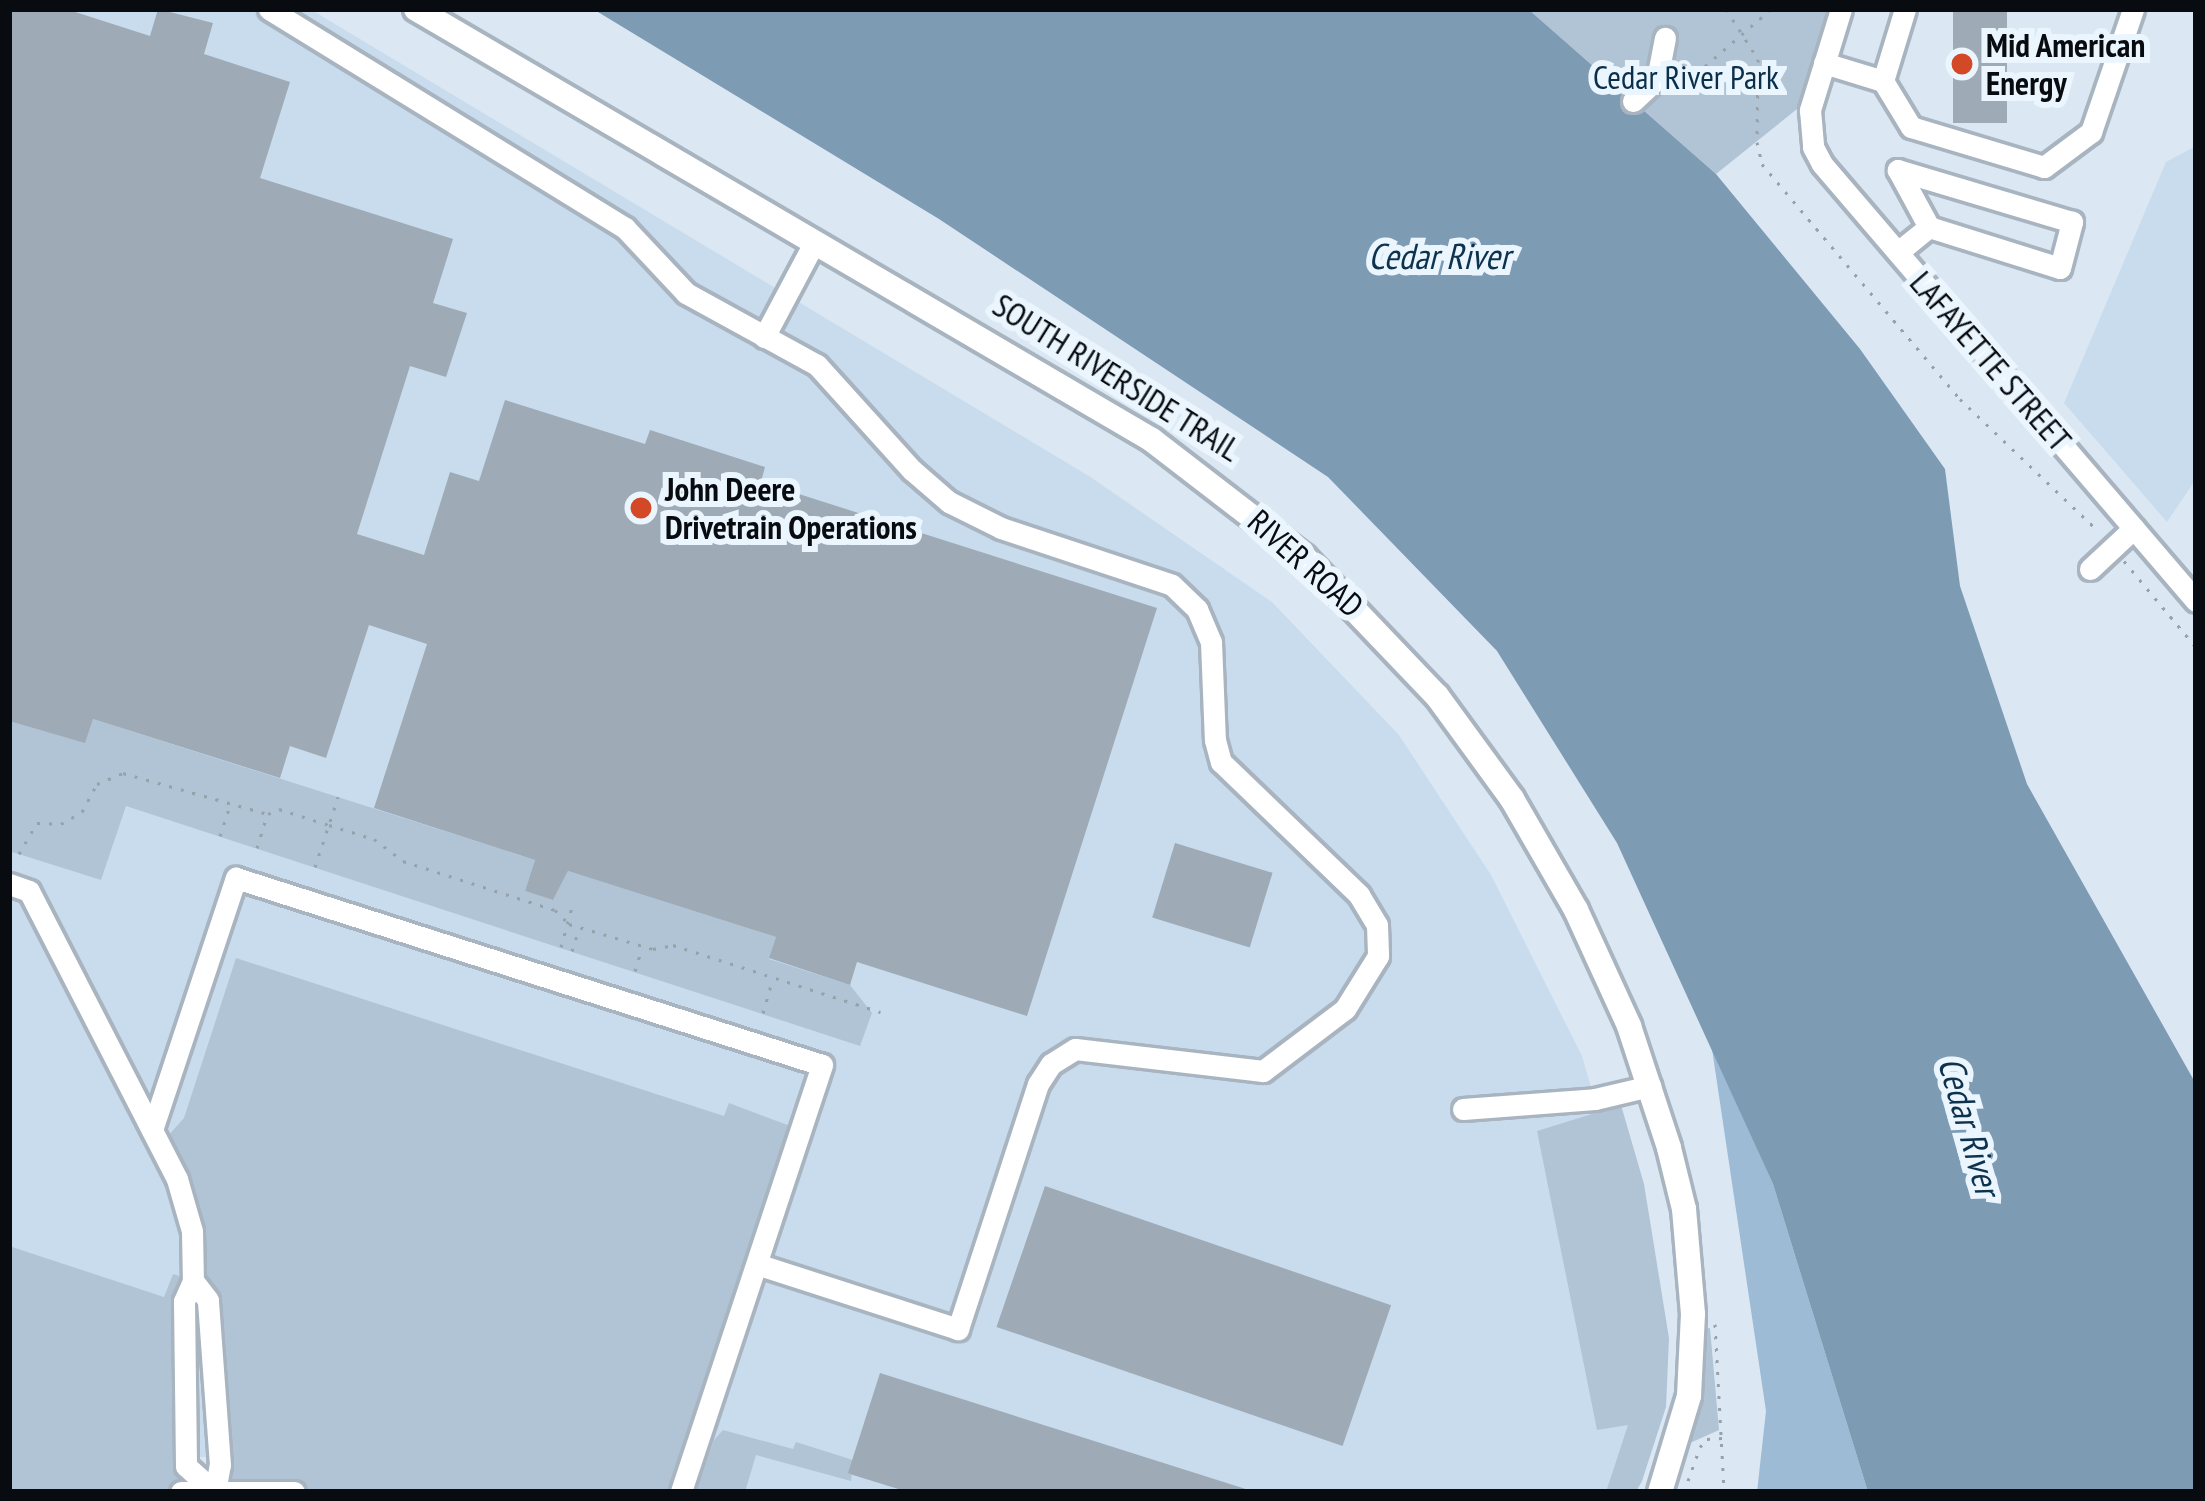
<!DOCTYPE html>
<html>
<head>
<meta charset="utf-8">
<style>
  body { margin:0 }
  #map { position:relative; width:2205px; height:1501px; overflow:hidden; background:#dbe8f4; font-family:"PT Sans Narrow",sans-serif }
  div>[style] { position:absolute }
  .built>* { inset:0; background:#c9dced }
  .green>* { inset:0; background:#b0c4d6 }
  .forest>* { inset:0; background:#9dbbd5 }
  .water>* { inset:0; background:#7e9bb4 }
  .building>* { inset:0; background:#9eaab5; transform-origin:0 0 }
  .path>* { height:3px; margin-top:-1.5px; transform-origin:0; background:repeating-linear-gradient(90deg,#97a1aa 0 3px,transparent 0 12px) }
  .roads { filter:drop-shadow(3px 0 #a8b4bf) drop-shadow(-3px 0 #a8b4bf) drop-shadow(0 3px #a8b4bf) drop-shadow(0 -3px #a8b4bf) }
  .minor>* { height:21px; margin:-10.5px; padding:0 10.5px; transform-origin:10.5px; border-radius:10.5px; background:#fff }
  .major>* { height:24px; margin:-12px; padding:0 12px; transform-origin:12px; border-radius:12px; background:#fff }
  .dots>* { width:33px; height:33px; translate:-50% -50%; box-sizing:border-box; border:6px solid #eaf5fe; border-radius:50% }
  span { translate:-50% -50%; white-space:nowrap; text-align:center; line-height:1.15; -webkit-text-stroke:12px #eaf5fe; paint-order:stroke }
  .poi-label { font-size:33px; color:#080c10; font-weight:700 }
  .left { translate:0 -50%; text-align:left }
  .park-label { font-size:33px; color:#0a2f4b }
  .street-label { font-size:33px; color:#080c10 }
  .water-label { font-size:36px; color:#0d324d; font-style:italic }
  .frame { position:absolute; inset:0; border:12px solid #080c10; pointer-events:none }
</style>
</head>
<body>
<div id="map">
  <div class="built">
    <div style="clip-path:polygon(9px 9px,310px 9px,1089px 476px,1272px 602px,1399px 735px,1491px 875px,1582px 1056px,1625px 1202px,1648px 1322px,1622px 1492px,677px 1492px,405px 1457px,72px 1457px,9px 1476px)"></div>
    <div style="clip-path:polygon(2196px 146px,2196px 479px,2167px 522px,2064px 403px,2166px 162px)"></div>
  </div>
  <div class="green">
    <div style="clip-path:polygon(1528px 9px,1829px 9px,1797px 109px,1716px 174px)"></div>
    <div style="clip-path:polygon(93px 719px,535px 860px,525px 891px,553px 900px,568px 871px,776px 937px,769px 959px,850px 985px,872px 1013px,860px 1046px,126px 806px,101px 880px,9px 851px,9px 721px,84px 742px)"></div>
    <div style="clip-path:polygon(236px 958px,724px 1116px,729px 1103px,801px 1130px,681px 1492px,215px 1491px,208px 1301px,193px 1281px,186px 1466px,170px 1492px,9px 1492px,9px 1246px,164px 1297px,173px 1274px,192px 1280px,191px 1231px,160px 1145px,184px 1118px)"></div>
    <div style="clip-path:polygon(1621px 1105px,1644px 1184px,1669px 1338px,1666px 1407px,1642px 1481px,1636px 1492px,1606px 1492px,1628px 1425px,1597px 1430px,1537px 1131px)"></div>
    <div style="clip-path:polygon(1710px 1328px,1719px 1430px,1690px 1443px,1705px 1329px)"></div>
    <div style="clip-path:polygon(723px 1430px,793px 1449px,796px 1442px,853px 1460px,851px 1481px,756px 1455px,745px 1492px,696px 1492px,714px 1440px)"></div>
  </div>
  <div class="forest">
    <div style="clip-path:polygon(1712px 1049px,1773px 1184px,1868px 1492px,1757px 1492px,1766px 1411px)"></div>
  </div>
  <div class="water">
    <div style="clip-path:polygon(593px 9px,1528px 9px,1716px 174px,1860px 349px,1945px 469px,1960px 586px,2027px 784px,2196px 1084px,2196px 1492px,1868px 1492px,1773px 1184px,1617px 843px,1497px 651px,1328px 477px,939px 219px)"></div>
  </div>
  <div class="building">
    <div style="clip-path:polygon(9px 9px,66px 9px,150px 36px,158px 9px,213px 23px,204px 54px,290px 82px,260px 178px,453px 239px,433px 303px,467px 313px,446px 377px,410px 366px,357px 534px,424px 555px,450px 472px,479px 481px,505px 400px,645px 444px,650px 430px,765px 467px,761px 482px,1157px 608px,1027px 1016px,857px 962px,850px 985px,769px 958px,776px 937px,568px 871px,553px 900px,525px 891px,535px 860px,374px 808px,427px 644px,369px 625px,326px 758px,290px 746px,280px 778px,93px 719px,85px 743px,9px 721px)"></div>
    <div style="left:1953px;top:9px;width:54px;height:114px"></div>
    <div style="left:1175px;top:843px;width:102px;height:78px;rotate:17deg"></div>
    <div style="left:1045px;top:1186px;width:366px;height:149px;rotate:19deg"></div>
    <div style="clip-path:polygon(880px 1373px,1252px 1491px,1252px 1492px,908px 1492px,853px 1475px,848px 1473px)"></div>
  </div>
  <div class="path">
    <div style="left:1726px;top:9px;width:59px;rotate:57.4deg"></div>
    <div style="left:1758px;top:59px;width:83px;rotate:90.7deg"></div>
    <div style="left:1757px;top:142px;width:23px;rotate:77deg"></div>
    <div style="left:1762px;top:164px;width:307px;rotate:49.9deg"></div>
    <div style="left:1960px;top:399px;width:191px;rotate:43.7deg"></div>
    <div style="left:1696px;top:74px;width:99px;rotate:-40.9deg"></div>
    <div style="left:2124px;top:561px;width:112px;rotate:50.1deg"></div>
    <div style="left:220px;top:836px;width:33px;rotate:-72deg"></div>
    <div style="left:257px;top:848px;width:34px;rotate:-73deg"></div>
    <div style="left:19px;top:854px;width:36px;rotate:-60deg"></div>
    <div style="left:37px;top:823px;width:24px;rotate:2deg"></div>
    <div style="left:61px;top:824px;width:24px;rotate:-30deg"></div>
    <div style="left:82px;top:812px;width:32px;rotate:-62deg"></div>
    <div style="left:97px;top:784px;width:28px;rotate:-23deg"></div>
    <div style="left:123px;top:773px;width:151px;rotate:15.8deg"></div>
    <div style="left:268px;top:814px;width:12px;rotate:-24deg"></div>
    <div style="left:279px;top:809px;width:52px;rotate:17.7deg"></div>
    <div style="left:329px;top:825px;width:47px;rotate:17.3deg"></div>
    <div style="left:374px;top:839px;width:36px;rotate:37deg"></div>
    <div style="left:403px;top:861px;width:160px;rotate:17.9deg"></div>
    <div style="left:555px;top:910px;width:20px;rotate:45deg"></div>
    <div style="left:569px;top:924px;width:88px;rotate:16.6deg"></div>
    <div style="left:653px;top:949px;width:20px;rotate:-11deg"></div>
    <div style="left:673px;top:945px;width:218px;rotate:17.9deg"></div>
    <div style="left:315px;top:867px;width:74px;rotate:-71.8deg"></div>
    <div style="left:561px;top:947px;width:41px;rotate:-74.6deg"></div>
    <div style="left:572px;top:951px;width:23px;rotate:-72deg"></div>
    <div style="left:635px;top:971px;width:24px;rotate:-73deg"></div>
    <div style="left:763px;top:1013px;width:35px;rotate:-74deg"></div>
    <div style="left:1715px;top:1324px;width:168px;rotate:86.9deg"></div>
    <div style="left:1684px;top:1492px;width:48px;rotate:-70.4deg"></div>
    <div style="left:1700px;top:1447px;width:11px;rotate:-49deg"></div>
    <div style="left:1707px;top:1439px;width:15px;rotate:-4deg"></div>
  </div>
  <div class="roads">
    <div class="minor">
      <div style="left:269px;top:9px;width:418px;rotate:31.6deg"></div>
      <div style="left:625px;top:228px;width:89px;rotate:46.8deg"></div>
      <div style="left:686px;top:293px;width:149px;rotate:28.8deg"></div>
      <div style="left:817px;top:365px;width:142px;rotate:47.9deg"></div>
      <div style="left:912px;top:470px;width:49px;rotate:40.9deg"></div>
      <div style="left:949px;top:502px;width:58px;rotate:26.6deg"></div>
      <div style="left:1001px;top:528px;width:180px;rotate:18.4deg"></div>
      <div style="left:1172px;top:585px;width:35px;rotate:44deg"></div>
      <div style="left:1197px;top:609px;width:36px;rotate:67deg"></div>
      <div style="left:1211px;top:642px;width:98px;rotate:87.7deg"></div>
      <div style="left:1215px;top:740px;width:23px;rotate:75deg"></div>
      <div style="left:1221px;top:762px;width:192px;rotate:43.9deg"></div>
      <div style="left:1359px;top:895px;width:35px;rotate:59deg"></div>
      <div style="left:1377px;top:925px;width:31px;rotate:88deg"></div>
      <div style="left:1378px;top:956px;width:62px;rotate:121.9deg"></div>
      <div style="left:1345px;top:1009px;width:103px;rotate:142.9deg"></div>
      <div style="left:1263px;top:1071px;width:189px;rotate:-173.3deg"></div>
      <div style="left:1075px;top:1049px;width:28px;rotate:148deg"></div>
      <div style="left:1051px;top:1064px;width:24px;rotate:123deg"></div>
      <div style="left:1038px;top:1084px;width:258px;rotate:108.1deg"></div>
      <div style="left:958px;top:1329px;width:211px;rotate:-162.1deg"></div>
      <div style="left:1841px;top:9px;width:106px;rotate:107.1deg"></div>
      <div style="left:1810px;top:110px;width:37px;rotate:85deg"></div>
      <div style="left:1813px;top:147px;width:19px;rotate:62deg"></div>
      <div style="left:1822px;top:164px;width:575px;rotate:49.44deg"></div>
      <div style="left:1824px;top:63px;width:62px;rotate:17deg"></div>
      <div style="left:1883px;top:81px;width:75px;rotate:-73deg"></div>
      <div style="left:1883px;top:81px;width:54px;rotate:58.7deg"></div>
      <div style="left:1911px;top:127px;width:139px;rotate:16.7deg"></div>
      <div style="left:2044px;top:167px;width:59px;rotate:-36.7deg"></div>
      <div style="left:2091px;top:132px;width:130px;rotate:-71.1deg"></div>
      <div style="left:1633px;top:101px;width:33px;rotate:-43deg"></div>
      <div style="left:1657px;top:79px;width:42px;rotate:-79deg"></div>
      <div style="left:1898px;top:252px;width:40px;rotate:-39deg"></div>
      <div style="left:1929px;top:227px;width:137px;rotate:17.4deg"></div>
      <div style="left:2060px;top:268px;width:48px;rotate:-75.4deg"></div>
      <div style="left:2072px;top:222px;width:182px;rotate:-163.4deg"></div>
      <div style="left:1898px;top:170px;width:65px;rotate:61.5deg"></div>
      <div style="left:764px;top:337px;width:106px;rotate:-62deg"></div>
      <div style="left:2090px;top:569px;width:60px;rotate:-43deg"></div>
      <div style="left:9px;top:884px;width:21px;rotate:19deg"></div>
      <div style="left:29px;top:891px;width:324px;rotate:62.8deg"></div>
      <div style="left:177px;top:1179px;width:54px;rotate:73.9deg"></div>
      <div style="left:192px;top:1231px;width:50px;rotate:88.9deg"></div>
      <div style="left:193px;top:1281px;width:22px;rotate:114deg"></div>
      <div style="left:184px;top:1301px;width:165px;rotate:89.3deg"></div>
      <div style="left:186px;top:1466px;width:39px;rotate:42deg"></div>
      <div style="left:215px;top:1492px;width:27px;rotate:-80deg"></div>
      <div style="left:220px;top:1465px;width:165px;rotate:-94.2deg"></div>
      <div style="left:208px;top:1300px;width:24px;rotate:-128deg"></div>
      <div style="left:1463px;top:1109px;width:132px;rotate:-4.3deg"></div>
      <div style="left:1595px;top:1099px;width:57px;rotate:-13.3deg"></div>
      <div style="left:152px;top:1130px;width:266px;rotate:-71.6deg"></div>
      <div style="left:236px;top:878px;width:615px;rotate:17.7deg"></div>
      <div style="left:822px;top:1065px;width:450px;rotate:108.3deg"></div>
      <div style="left:181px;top:1492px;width:113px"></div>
    </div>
    <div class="major">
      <div style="left:416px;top:9px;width:853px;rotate:30.35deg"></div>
      <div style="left:1152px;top:440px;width:192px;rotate:37.6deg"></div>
      <div style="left:1304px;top:557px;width:192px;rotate:46.3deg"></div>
      <div style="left:1437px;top:696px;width:127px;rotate:53.9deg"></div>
      <div style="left:1512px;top:799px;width:128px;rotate:60deg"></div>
      <div style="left:1576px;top:910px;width:128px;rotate:65.4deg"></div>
      <div style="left:1629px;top:1026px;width:128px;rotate:71.8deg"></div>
      <div style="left:1669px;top:1148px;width:63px;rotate:76.2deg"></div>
      <div style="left:1684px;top:1209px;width:105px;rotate:85.1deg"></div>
      <div style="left:1693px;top:1314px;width:82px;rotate:92.8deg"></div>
      <div style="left:1689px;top:1396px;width:100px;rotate:106.8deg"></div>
    </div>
  </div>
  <div class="dots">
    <div style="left:1962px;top:64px;background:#d34927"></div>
    <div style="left:641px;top:508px;background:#d34927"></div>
  </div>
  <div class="poi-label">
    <span class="left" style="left:1986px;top:64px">Mid American<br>Energy</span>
    <span class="left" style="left:665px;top:508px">John Deere<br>Drivetrain Operations</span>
  </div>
  <div class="park-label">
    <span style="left:1686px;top:77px">Cedar River Park</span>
  </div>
  <div class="street-label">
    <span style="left:1991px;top:361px;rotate:49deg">LAFAYETTE STREET</span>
    <span style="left:1117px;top:377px;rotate:32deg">SOUTH RIVERSIDE TRAIL</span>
    <span style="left:1306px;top:563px;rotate:42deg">RIVER ROAD</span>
  </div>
  <div class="water-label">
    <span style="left:1439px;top:256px">Cedar River</span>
    <span style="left:1970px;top:1126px;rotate:74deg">Cedar River</span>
  </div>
  <div class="frame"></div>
</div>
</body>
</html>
